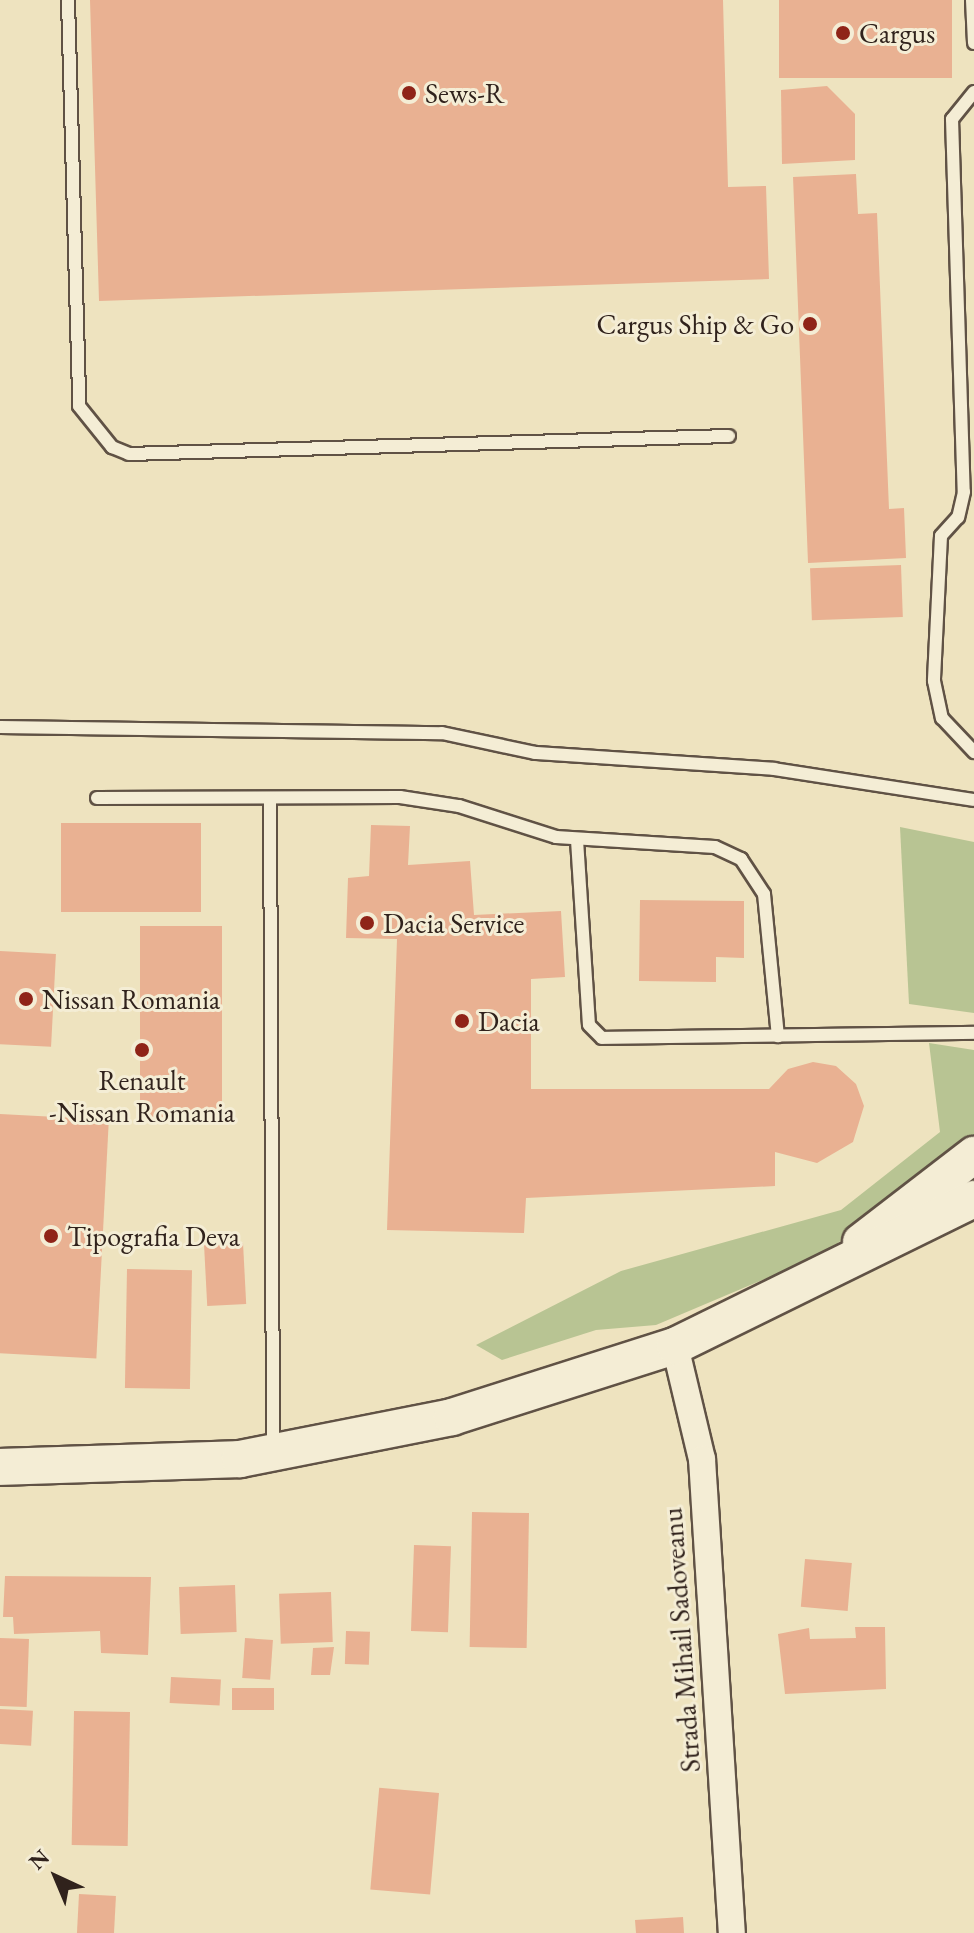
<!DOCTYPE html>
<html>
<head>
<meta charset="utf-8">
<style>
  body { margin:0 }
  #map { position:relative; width:974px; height:1933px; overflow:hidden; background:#eee3bf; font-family:"EB Garamond",serif }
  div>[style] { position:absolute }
  .green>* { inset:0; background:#b8c493 }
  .building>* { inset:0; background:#e9b192; transform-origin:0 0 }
  .roads { filter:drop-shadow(2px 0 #605245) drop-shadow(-2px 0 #605245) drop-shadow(0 2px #605245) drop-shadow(0 -2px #605245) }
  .lane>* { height:12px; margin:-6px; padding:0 6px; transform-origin:6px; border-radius:6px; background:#f4edd5 }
  .street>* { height:26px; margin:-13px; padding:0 13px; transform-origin:13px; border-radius:13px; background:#f4edd5 }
  .secondary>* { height:36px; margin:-18px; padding:0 18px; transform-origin:18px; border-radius:18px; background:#f4edd5 }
  .dots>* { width:22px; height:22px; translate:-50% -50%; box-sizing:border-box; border:4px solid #f4edd5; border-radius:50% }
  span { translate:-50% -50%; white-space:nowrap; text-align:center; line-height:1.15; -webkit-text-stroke:6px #f4edd5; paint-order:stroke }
  .poi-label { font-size:28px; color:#30221c }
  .left { translate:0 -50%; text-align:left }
  .right { translate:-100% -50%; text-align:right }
  .street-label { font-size:28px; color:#30221c }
  .north { position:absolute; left:16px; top:1837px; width:80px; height:80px; -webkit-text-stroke:6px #f4edd5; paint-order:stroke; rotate:316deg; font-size:22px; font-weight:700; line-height:32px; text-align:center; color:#30221c }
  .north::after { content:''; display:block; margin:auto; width:28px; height:36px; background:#30221c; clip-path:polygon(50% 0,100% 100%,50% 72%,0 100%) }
</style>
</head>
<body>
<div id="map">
  <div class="green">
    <div style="clip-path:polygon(900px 827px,974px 842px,974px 1013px,909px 1004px)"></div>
    <div style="clip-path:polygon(929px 1043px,974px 1050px,974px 1135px,824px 1254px,656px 1325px,596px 1330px,502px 1360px,476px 1345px,621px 1271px,841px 1210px,940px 1132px)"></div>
  </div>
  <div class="building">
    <div style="clip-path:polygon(90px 0,723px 0,728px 187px,766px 186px,769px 279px,99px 301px)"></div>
    <div style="left:779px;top:0;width:173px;height:78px"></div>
    <div style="clip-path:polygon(827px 86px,855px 114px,855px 160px,782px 164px,781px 90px)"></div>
    <div style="clip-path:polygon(856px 174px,858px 214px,877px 213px,889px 509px,904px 508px,906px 558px,808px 563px,793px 177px)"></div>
    <div style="left:901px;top:565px;width:52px;height:91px;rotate:88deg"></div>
    <div style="left:61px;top:823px;width:140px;height:89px"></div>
    <div style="clip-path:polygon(371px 825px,410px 826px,408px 865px,470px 861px,474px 915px,561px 911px,565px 977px,531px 979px,531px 1089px,769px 1089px,788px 1069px,813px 1062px,836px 1066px,856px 1084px,864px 1106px,853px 1142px,817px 1163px,775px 1152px,775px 1186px,526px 1198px,524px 1233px,387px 1230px,397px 939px,346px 938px,348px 878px,369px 876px)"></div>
    <div style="clip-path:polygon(640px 900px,744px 901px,744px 958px,716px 957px,716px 982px,639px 981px)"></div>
    <div style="left:140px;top:926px;width:82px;height:191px"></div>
    <div style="left:0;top:951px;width:56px;height:93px;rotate:3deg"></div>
    <div style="left:0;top:1114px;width:109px;height:239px;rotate:3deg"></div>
    <div style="left:243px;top:1243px;width:61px;height:39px;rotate:87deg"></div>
    <div style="left:127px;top:1269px;width:65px;height:119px;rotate:1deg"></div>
    <div style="left:472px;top:1512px;width:57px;height:135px;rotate:1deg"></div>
    <div style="left:414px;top:1545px;width:37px;height:86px;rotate:2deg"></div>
    <div style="left:805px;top:1559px;width:47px;height:48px;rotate:5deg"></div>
    <div style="clip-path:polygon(5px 1576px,151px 1577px,148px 1655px,101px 1653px,100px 1631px,14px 1634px,13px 1617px,3px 1617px)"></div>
    <div style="left:235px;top:1585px;width:47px;height:56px;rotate:88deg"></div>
    <div style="left:331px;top:1592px;width:50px;height:52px;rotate:88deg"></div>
    <div style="clip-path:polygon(855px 1627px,885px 1627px,886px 1689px,785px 1694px,778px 1634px,809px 1628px,810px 1639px,856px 1638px)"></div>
    <div style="left:346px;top:1631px;width:24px;height:33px;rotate:2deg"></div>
    <div style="left:245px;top:1638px;width:28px;height:40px;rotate:4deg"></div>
    <div style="left:29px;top:1639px;width:68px;height:29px;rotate:92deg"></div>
    <div style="clip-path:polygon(334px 1647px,330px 1675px,311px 1675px,313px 1648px)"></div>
    <div style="left:171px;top:1677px;width:50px;height:26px;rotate:3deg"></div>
    <div style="left:232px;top:1688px;width:42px;height:22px"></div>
    <div style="left:0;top:1709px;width:33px;height:35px;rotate:3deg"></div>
    <div style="left:74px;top:1711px;width:56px;height:134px;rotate:1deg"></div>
    <div style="left:439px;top:1793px;width:102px;height:60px;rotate:95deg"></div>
    <div style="left:79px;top:1894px;width:37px;height:39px;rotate:3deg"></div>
    <div style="clip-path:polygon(683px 1917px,684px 1933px,636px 1933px,635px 1920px)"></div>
  </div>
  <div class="roads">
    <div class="lane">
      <div style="left:68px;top:0;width:406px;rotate:88.4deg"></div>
      <div style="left:79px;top:406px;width:53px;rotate:51.2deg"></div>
      <div style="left:112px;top:447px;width:18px;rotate:22deg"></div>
      <div style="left:129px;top:454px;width:600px;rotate:-1.72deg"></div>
      <div style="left:972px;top:0;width:43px;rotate:87.3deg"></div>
      <div style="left:974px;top:92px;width:35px;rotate:129deg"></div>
      <div style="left:952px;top:119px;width:373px;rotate:88.2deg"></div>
      <div style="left:964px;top:492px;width:26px;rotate:103deg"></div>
      <div style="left:958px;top:517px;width:25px;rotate:132deg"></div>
      <div style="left:941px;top:536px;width:145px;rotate:92.8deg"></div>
      <div style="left:934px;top:681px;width:38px;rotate:78deg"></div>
      <div style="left:942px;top:718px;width:47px;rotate:46.7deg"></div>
      <div style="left:0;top:727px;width:442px;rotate:0.8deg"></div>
      <div style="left:442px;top:733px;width:95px;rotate:12.1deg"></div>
      <div style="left:535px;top:753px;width:240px;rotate:3.8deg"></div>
      <div style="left:774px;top:769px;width:202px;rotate:8.8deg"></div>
      <div style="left:97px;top:798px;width:303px;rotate:-0.2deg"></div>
      <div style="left:400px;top:797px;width:60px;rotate:8.7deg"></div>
      <div style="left:459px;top:806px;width:102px;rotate:17.7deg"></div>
      <div style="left:556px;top:837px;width:159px;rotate:3.6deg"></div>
      <div style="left:715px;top:847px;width:29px;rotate:25deg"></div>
      <div style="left:741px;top:859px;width:42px;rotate:56.7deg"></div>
      <div style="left:764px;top:894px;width:143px;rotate:84.4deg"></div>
      <div style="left:270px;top:799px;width:648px;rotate:89.73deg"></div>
      <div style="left:577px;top:840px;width:185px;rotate:86.3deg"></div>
      <div style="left:589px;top:1025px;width:18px;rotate:45deg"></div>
      <div style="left:602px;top:1038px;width:372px;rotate:-0.8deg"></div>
    </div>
    <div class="street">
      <div style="left:675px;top:1346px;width:116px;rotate:76.6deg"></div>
      <div style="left:702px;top:1459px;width:475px;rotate:86.4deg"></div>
    </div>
    <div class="secondary">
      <div style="left:861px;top:1242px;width:143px;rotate:-37.6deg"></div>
      <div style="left:0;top:1467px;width:240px;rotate:-1.9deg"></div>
      <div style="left:240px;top:1459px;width:216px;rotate:-11.2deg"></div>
      <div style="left:452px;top:1417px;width:234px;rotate:-17.7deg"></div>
      <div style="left:675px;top:1346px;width:333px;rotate:-26.2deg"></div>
    </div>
  </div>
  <div class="dots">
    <div style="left:843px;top:33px;background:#8f2418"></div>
    <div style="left:409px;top:93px;background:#8f2418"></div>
    <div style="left:810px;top:324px;background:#8f2418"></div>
    <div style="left:367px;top:923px;background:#8f2418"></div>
    <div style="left:26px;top:999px;background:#8f2418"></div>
    <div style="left:462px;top:1021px;background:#8f2418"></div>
    <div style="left:142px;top:1050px;background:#8f2418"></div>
    <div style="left:51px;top:1236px;background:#8f2418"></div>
  </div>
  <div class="poi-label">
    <span class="left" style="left:859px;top:33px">Cargus</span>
    <span class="left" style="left:425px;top:93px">Sews-R</span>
    <span class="right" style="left:794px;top:324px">Cargus Ship &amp; Go</span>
    <span class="left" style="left:383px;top:923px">Dacia Service</span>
    <span class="left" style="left:42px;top:999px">Nissan Romania</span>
    <span class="left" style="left:478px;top:1021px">Dacia</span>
    <span style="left:142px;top:1096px">Renault<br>-Nissan Romania</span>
    <span class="left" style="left:67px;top:1236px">Tipografia Deva</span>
  </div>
  <div class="street-label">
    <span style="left:681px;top:1640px;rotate:-94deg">Strada Mihail Sadoveanu</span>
  </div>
  <div class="north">N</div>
</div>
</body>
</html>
